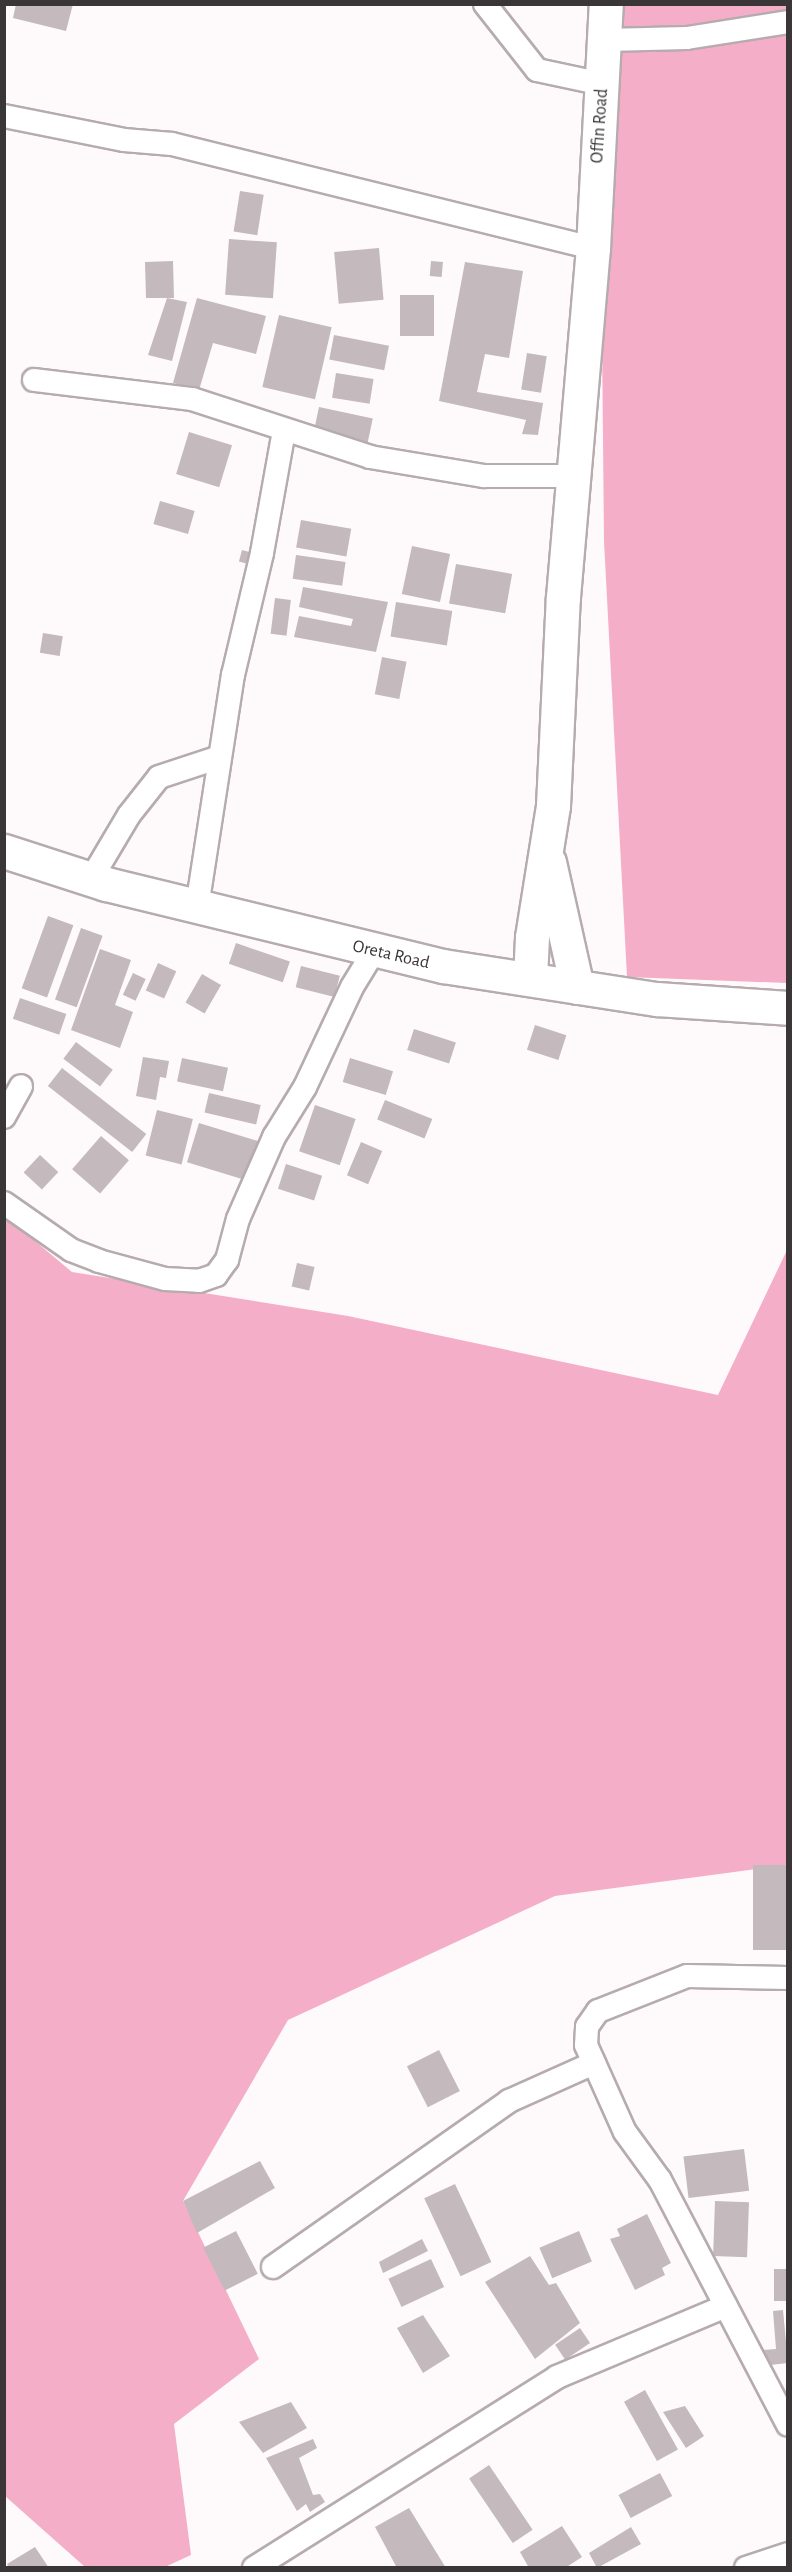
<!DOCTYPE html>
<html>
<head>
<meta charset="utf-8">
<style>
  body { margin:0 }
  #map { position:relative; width:792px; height:2572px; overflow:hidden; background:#fefafb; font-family:"Alegreya Sans",sans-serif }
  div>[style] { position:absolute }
  .forest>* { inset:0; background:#f5aec8 }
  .building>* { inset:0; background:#c4b9bd; transform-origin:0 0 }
  .roads { filter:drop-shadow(2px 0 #b6abaf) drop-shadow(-2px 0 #b6abaf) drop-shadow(0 2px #b6abaf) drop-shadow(0 -2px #b6abaf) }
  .street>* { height:22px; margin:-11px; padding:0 11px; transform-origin:11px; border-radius:11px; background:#fff }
  .secondary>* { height:33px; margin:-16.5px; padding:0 16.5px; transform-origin:16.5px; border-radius:16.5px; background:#fff }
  span { translate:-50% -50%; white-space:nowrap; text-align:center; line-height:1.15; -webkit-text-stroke:4.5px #fff; paint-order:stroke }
  .street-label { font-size:18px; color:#3a3637 }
  .frame { position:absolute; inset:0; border:6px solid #3a3637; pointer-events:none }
</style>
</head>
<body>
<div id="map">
  <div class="forest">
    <div style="clip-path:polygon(619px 5px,787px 5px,787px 983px,627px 977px,604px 541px,602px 335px)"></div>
    <div style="clip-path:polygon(5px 1216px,72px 1272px,348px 1316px,718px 1395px,787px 1250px,787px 1865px,555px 1896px,288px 2020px,183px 2201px,259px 2359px,174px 2424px,191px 2555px,165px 2567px,85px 2567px,5px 2496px)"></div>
  </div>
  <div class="building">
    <div style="clip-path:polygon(16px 4px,73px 4px,66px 31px,13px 18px)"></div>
    <div style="left:240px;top:191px;width:24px;height:41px;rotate:9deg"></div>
    <div style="left:229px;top:239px;width:48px;height:56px;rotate:4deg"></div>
    <div style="left:379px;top:248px;width:52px;height:45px;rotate:85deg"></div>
    <div style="clip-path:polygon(173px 261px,174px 298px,167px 298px,187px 302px,172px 361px,148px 355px,167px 298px,146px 298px,145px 262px)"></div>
    <div style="left:431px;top:261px;width:12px;height:15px;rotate:5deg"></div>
    <div style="clip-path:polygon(465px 262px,523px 271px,509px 358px,485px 354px,477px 392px,543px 403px,538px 435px,522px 434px,526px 420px,439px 401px)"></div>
    <div style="left:400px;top:295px;width:34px;height:41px"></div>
    <div style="clip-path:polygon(197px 298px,266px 316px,256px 354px,213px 343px,199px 390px,173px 383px)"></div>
    <div style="left:279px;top:315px;width:54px;height:74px;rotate:13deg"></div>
    <div style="left:334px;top:335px;width:56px;height:25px;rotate:11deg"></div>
    <div style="left:527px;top:353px;width:20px;height:37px;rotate:9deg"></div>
    <div style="left:336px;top:373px;width:38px;height:25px;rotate:9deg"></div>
    <div style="left:319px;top:407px;width:55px;height:25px;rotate:12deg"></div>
    <div style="left:189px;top:432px;width:45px;height:44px;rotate:17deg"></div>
    <div style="left:160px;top:501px;width:36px;height:24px;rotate:16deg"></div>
    <div style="left:301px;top:520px;width:51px;height:28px;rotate:10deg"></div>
    <div style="left:412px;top:546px;width:39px;height:49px;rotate:12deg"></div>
    <div style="left:242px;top:550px;width:16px;height:12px;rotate:15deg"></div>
    <div style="left:296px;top:555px;width:50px;height:24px;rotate:8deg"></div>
    <div style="left:456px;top:564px;width:57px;height:40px;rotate:10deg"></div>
    <div style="clip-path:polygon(303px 587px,388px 602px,376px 652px,294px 637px,299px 616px,351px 626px,353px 619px,299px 607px)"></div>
    <div style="left:275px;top:598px;width:16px;height:36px;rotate:7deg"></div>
    <div style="left:396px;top:602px;width:57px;height:35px;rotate:9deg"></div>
    <div style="left:43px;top:633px;width:20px;height:20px;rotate:9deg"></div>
    <div style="left:382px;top:657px;width:25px;height:38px;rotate:11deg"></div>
    <div style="left:48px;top:916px;width:27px;height:77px;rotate:20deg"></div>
    <div style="left:81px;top:928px;width:23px;height:76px;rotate:20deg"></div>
    <div style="left:236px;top:943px;width:57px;height:22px;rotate:19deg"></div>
    <div style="clip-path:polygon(100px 949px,131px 960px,115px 1005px,133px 1012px,120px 1048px,71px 1030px)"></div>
    <div style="left:158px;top:963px;width:20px;height:30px;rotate:24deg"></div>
    <div style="left:301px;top:966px;width:40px;height:22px;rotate:14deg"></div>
    <div style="left:133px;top:973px;width:14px;height:24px;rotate:25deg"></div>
    <div style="left:202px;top:974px;width:22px;height:33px;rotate:30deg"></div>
    <div style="left:20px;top:998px;width:49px;height:22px;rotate:19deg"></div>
    <div style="left:535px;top:1025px;width:33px;height:26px;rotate:18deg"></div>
    <div style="left:414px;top:1029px;width:44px;height:22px;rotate:18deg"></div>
    <div style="left:76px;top:1042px;width:46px;height:21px;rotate:37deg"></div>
    <div style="clip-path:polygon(143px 1057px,169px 1061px,166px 1078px,160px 1077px,156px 1100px,136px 1096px)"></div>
    <div style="left:182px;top:1058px;width:47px;height:24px;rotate:12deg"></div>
    <div style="left:350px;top:1058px;width:45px;height:25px;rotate:17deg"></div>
    <div style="left:62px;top:1068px;width:107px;height:23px;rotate:38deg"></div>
    <div style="left:209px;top:1093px;width:53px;height:20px;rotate:13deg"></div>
    <div style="left:385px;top:1100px;width:51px;height:21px;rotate:22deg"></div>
    <div style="left:315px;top:1105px;width:43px;height:49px;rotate:19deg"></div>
    <div style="left:157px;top:1110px;width:37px;height:47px;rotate:14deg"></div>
    <div style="left:199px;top:1123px;width:66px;height:41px;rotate:17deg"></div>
    <div style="left:101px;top:1136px;width:37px;height:44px;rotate:41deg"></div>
    <div style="left:361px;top:1142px;width:23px;height:36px;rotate:23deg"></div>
    <div style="left:40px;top:1155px;width:25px;height:24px;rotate:43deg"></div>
    <div style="left:286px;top:1164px;width:38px;height:26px;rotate:18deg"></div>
    <div style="left:297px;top:1263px;width:18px;height:24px;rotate:13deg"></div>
    <div style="left:788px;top:1865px;width:85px;height:35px;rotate:90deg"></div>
    <div style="left:439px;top:2050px;width:46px;height:36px;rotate:63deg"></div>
    <div style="left:744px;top:2149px;width:42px;height:61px;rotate:83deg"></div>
    <div style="clip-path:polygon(260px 2161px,275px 2188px,197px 2233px,183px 2201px)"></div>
    <div style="left:455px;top:2184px;width:86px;height:34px;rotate:65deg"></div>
    <div style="left:715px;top:2201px;width:34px;height:55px;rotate:2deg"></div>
    <div style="clip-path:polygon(647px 2214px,671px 2263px,662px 2268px,665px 2275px,635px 2290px,610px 2239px,620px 2236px,617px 2229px)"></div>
    <div style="left:236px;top:2231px;width:48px;height:37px;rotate:63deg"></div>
    <div style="left:579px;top:2231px;width:33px;height:43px;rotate:67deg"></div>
    <div style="clip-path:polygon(422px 2239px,428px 2251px,383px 2273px,379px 2262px)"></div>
    <div style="clip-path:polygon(530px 2256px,549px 2285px,556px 2283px,580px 2323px,535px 2359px,485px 2282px)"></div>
    <div style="left:431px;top:2259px;width:31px;height:47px;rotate:65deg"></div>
    <div style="left:774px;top:2269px;width:14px;height:32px"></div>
    <div style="clip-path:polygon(783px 2310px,788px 2363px,770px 2365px,763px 2350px,776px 2349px,773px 2311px)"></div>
    <div style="clip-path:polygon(423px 2315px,450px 2356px,423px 2373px,397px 2328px)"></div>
    <div style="left:580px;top:2328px;width:18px;height:30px;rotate:56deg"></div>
    <div style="left:645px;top:2390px;width:68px;height:24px;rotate:61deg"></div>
    <div style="clip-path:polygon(291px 2402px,307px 2428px,263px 2453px,239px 2422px)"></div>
    <div style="clip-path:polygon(685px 2406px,704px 2436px,686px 2448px,663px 2412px)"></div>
    <div style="clip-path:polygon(313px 2439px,317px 2448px,299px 2458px,313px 2495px,320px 2494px,325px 2502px,310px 2512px,306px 2504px,297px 2511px,266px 2458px)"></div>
    <div style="left:489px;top:2465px;width:78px;height:24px;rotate:56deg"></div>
    <div style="left:660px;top:2473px;width:26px;height:47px;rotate:62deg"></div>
    <div style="clip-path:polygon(409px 2508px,446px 2568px,397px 2568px,375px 2527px)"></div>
    <div style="clip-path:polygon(562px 2526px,582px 2557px,565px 2568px,529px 2568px,520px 2552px)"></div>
    <div style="clip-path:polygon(631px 2527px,641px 2544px,597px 2568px,589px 2553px)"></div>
    <div style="clip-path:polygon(35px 2547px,49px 2568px,9px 2568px,7px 2564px)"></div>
  </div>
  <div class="roads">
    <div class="street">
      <div style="left:485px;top:4px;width:84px;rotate:51.8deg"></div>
      <div style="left:537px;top:70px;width:67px;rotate:12deg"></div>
      <div style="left:606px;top:40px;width:81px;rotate:-1.4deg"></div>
      <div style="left:687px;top:38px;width:102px;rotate:-9deg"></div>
      <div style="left:4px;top:116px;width:122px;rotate:11.3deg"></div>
      <div style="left:124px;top:140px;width:48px;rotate:4.8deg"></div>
      <div style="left:172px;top:144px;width:434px;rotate:13.9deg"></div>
      <div style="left:34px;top:380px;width:159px;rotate:6.9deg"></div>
      <div style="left:192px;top:399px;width:187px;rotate:18deg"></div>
      <div style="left:370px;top:457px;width:116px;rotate:9.5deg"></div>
      <div style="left:484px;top:476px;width:92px"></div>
      <div style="left:91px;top:879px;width:74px;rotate:-59.3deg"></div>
      <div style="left:129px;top:815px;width:48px;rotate:-51.7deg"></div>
      <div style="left:159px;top:777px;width:64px;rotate:-18.2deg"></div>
      <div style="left:197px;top:907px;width:235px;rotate:-81.2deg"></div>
      <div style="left:233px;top:675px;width:125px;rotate:-76.6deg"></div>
      <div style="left:262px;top:553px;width:124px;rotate:-79.8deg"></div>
      <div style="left:4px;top:1117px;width:35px;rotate:-61deg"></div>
      <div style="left:4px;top:1203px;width:82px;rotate:35deg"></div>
      <div style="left:71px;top:1250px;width:30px;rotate:21deg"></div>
      <div style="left:99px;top:1261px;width:68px;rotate:15.3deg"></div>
      <div style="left:165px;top:1279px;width:34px;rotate:3deg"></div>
      <div style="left:199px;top:1281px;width:18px;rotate:-19deg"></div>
      <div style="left:216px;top:1275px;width:19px;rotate:-54deg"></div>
      <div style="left:227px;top:1260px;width:42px;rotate:-75deg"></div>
      <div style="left:238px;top:1219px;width:90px;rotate:-66.3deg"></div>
      <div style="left:274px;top:1137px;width:59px;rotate:-58.2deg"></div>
      <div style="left:305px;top:1087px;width:110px;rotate:-64.8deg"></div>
      <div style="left:352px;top:987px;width:42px;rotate:-58.6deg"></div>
      <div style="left:788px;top:1978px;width:101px;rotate:-178.9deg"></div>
      <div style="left:687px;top:1976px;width:96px;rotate:158.5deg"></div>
      <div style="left:598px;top:2011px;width:19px;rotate:125deg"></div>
      <div style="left:587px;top:2027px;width:18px;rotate:93deg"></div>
      <div style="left:586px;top:2045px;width:95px;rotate:65.9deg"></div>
      <div style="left:625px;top:2132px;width:59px;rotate:53.9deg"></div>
      <div style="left:660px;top:2180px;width:276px;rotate:62.4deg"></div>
      <div style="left:273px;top:2267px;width:289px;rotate:-35.1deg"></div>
      <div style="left:509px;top:2101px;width:93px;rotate:-24.1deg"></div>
      <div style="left:254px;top:2568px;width:358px;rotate:-32.2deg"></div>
      <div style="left:557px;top:2377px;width:183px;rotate:-22.8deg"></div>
      <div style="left:746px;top:2568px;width:44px;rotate:-18.4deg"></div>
    </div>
    <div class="secondary">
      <div style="left:4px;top:851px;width:107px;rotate:17.9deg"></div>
      <div style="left:106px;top:884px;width:347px;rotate:13.7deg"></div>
      <div style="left:443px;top:966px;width:217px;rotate:8.8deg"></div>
      <div style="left:657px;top:999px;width:131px;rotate:3.9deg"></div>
      <div style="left:549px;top:862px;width:128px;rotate:77.4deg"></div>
      <div style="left:530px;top:978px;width:41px;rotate:-87.2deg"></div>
      <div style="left:532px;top:937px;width:133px;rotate:-80.9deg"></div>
      <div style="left:553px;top:806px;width:209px;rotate:-87.3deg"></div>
      <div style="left:563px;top:597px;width:350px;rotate:-85.1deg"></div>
      <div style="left:593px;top:248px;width:244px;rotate:-87deg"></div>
    </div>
  </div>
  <div class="street-label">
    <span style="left:600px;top:126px;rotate:-86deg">Offin Road</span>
    <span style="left:391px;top:955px;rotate:13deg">Oreta Road</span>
  </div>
  <div class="frame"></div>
</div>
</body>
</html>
